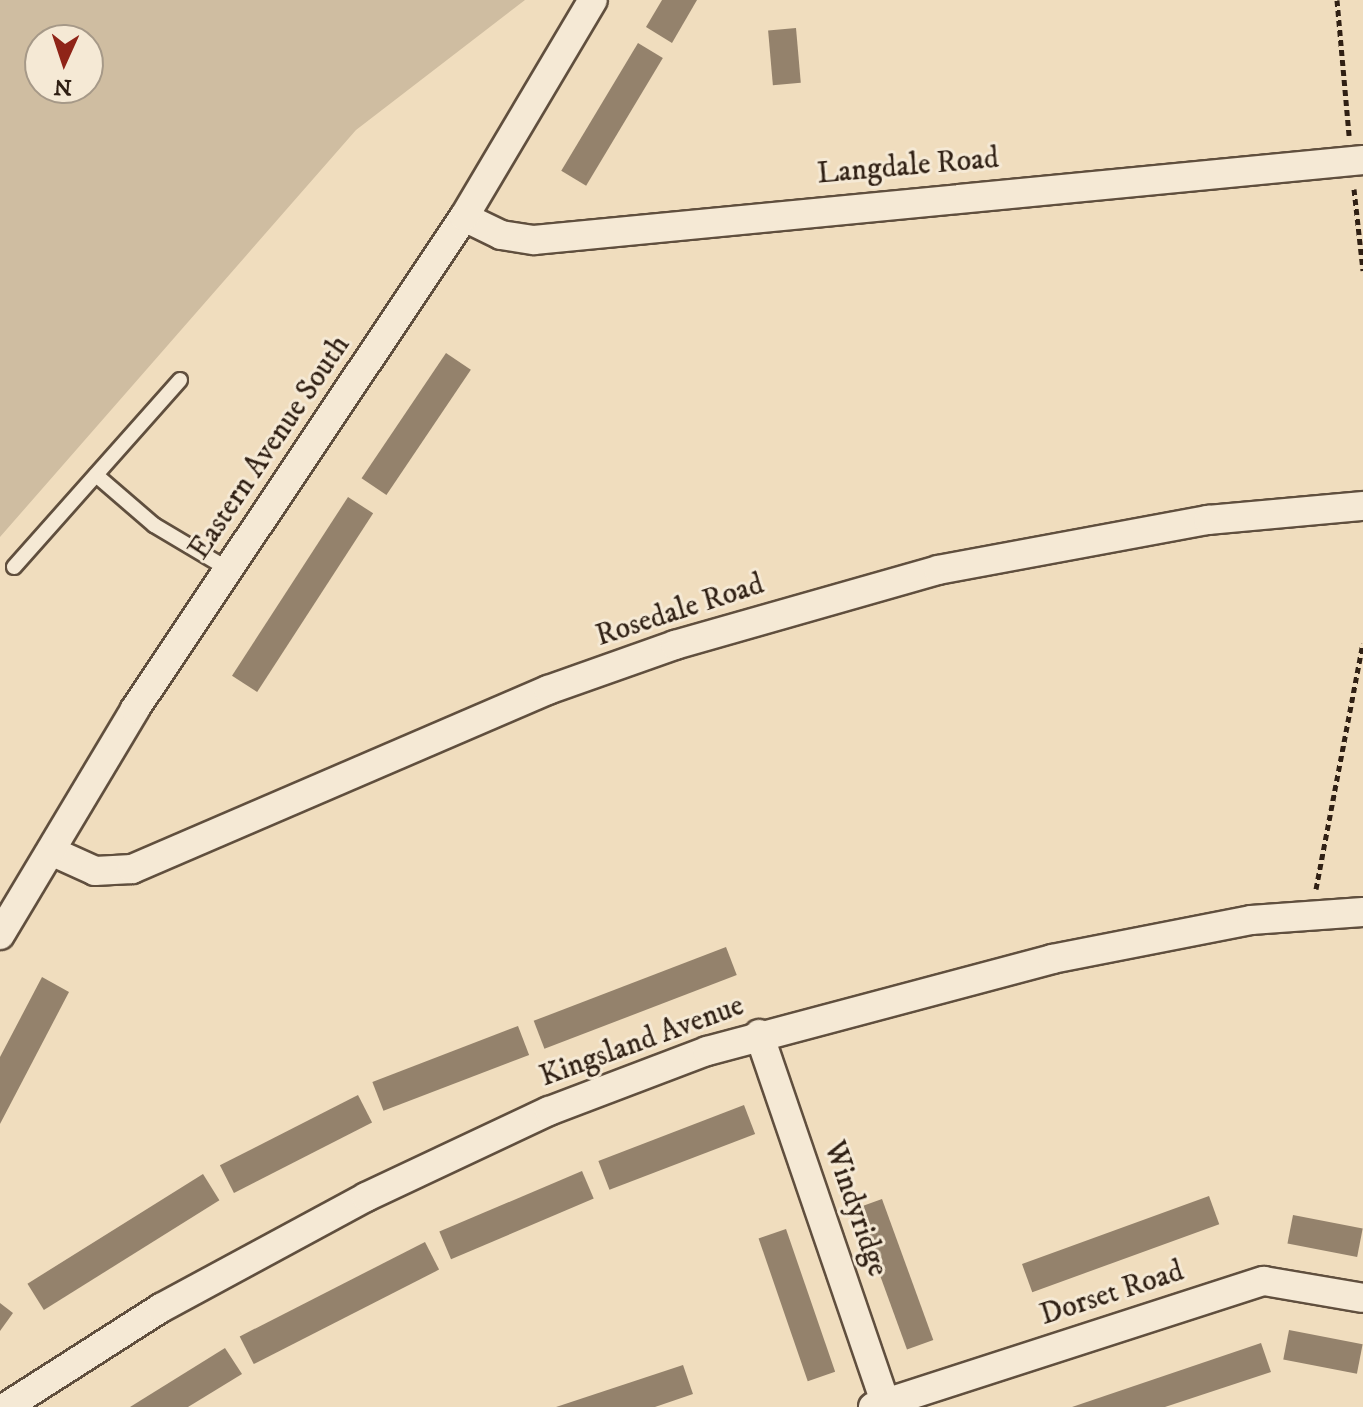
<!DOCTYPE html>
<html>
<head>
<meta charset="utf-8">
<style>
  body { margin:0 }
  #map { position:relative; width:1363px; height:1407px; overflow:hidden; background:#f0ddbe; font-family:"IM FELL DW Pica",serif }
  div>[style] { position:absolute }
  .green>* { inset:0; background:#cfbda1 }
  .building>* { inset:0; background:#94826c; transform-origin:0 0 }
  .path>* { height:5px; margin-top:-2.5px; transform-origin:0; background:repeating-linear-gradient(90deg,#302014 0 6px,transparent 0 10px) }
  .roads { filter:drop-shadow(2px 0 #604f3e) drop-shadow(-2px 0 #604f3e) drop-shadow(0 2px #604f3e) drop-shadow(0 -2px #604f3e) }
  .service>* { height:14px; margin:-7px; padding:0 7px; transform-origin:7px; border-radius:7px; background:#f5e9d5 }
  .minor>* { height:28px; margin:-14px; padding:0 14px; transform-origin:14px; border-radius:14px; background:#f5e9d5 }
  span { translate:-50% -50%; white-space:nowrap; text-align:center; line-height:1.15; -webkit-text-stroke:6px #f5e9d5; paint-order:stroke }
  .street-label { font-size:30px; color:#302014 }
  .north { position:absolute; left:24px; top:24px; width:80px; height:80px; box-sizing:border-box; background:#f5e9d5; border:2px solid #a69988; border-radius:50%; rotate:183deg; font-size:22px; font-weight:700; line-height:32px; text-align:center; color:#302014 }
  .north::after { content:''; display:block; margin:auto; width:28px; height:36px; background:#8f2418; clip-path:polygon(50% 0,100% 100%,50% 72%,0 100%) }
</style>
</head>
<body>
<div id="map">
  <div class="green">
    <div style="clip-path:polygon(evenodd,0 0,525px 0,356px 130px,0 537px,0 0,88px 40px,88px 88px,40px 88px,40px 40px,88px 40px)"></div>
  </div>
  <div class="building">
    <div style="clip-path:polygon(662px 0,697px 0,672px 43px,646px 27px)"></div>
    <div style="left:796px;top:28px;width:55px;height:28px;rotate:85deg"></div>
    <div style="left:638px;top:43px;width:29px;height:149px;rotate:31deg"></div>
    <div style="left:446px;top:353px;width:30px;height:151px;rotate:34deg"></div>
    <div style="left:348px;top:497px;width:30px;height:213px;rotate:33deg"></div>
    <div style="left:726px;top:947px;width:30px;height:206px;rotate:69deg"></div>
    <div style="clip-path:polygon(42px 977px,69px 992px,0 1124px,0 1057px)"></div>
    <div style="left:518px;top:1026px;width:31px;height:156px;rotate:69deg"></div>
    <div style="left:358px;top:1095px;width:31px;height:155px;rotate:63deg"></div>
    <div style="left:744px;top:1105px;width:31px;height:156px;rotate:69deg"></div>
    <div style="left:582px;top:1171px;width:30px;height:155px;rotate:67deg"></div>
    <div style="left:203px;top:1174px;width:31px;height:207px;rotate:58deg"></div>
    <div style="left:1209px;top:1196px;width:30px;height:199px;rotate:70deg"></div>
    <div style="left:882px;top:1199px;width:150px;height:28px;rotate:70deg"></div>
    <div style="left:1293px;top:1215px;width:71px;height:29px;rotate:11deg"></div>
    <div style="left:786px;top:1229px;width:151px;height:29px;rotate:71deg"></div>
    <div style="left:425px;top:1242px;width:31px;height:208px;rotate:63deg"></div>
    <div style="clip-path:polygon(0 1303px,13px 1313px,0 1331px)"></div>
    <div style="left:1289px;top:1330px;width:75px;height:30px;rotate:11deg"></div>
    <div style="clip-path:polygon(1261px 1343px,1271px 1372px,1165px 1407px,1072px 1407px)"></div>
    <div style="clip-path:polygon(225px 1348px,242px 1374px,188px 1407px,130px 1407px)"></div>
    <div style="clip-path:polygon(683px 1365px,693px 1394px,655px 1407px,556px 1407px)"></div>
  </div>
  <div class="path">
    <div style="left:1337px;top:0;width:136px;rotate:84.9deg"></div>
    <div style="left:1354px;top:189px;width:82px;rotate:83.7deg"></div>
    <div style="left:1316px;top:889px;width:250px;rotate:-79.2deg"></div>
  </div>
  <div class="roads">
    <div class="service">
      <div style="left:96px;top:475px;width:77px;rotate:40.8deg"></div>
      <div style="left:154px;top:525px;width:86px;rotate:30.7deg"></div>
      <div style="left:14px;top:567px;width:250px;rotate:-48.4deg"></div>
    </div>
    <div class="minor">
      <div style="left:464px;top:217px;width:41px;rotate:25.9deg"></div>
      <div style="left:501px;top:235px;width:33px;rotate:9deg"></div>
      <div style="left:534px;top:240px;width:833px;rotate:-5.51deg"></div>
      <div style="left:51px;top:851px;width:48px;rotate:24.4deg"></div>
      <div style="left:95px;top:871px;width:37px;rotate:-3deg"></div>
      <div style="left:132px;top:869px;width:453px;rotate:-23.3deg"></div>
      <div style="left:548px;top:690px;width:135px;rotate:-19.5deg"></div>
      <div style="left:675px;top:645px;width:273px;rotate:-15.9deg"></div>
      <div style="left:938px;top:570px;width:275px;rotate:-10.5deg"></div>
      <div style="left:1208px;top:520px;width:156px;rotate:-5.2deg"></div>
      <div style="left:0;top:935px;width:263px;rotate:-59.1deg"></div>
      <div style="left:135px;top:709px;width:592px;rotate:-56.23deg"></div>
      <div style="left:464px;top:217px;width:252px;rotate:-59.3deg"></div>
      <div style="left:759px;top:1034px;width:394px;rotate:71.1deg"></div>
      <div style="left:6px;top:1407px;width:184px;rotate:-32.6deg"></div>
      <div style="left:161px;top:1308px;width:233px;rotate:-28.4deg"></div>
      <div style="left:366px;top:1197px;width:202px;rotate:-25.2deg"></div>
      <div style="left:549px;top:1111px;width:169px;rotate:-20.8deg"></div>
      <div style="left:707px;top:1051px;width:357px;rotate:-14.9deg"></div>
      <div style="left:1052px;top:959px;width:203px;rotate:-11.1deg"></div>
      <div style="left:1251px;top:920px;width:112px;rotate:-4.1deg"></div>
      <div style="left:873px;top:1407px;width:411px;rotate:-17.9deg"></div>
      <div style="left:1264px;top:1281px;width:100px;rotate:9.7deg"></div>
    </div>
  </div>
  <div class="street-label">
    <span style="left:908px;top:167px;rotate:-5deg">Langdale Road</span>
    <span style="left:270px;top:448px;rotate:-56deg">Eastern Avenue South</span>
    <span style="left:680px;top:611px;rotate:-18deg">Rosedale Road</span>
    <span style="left:642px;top:1042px;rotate:-20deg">Kingsland Avenue</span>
    <span style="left:855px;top:1209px;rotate:71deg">Windyridge</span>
    <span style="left:1112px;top:1294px;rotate:-18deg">Dorset Road</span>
  </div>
  <div class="north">N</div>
</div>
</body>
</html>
